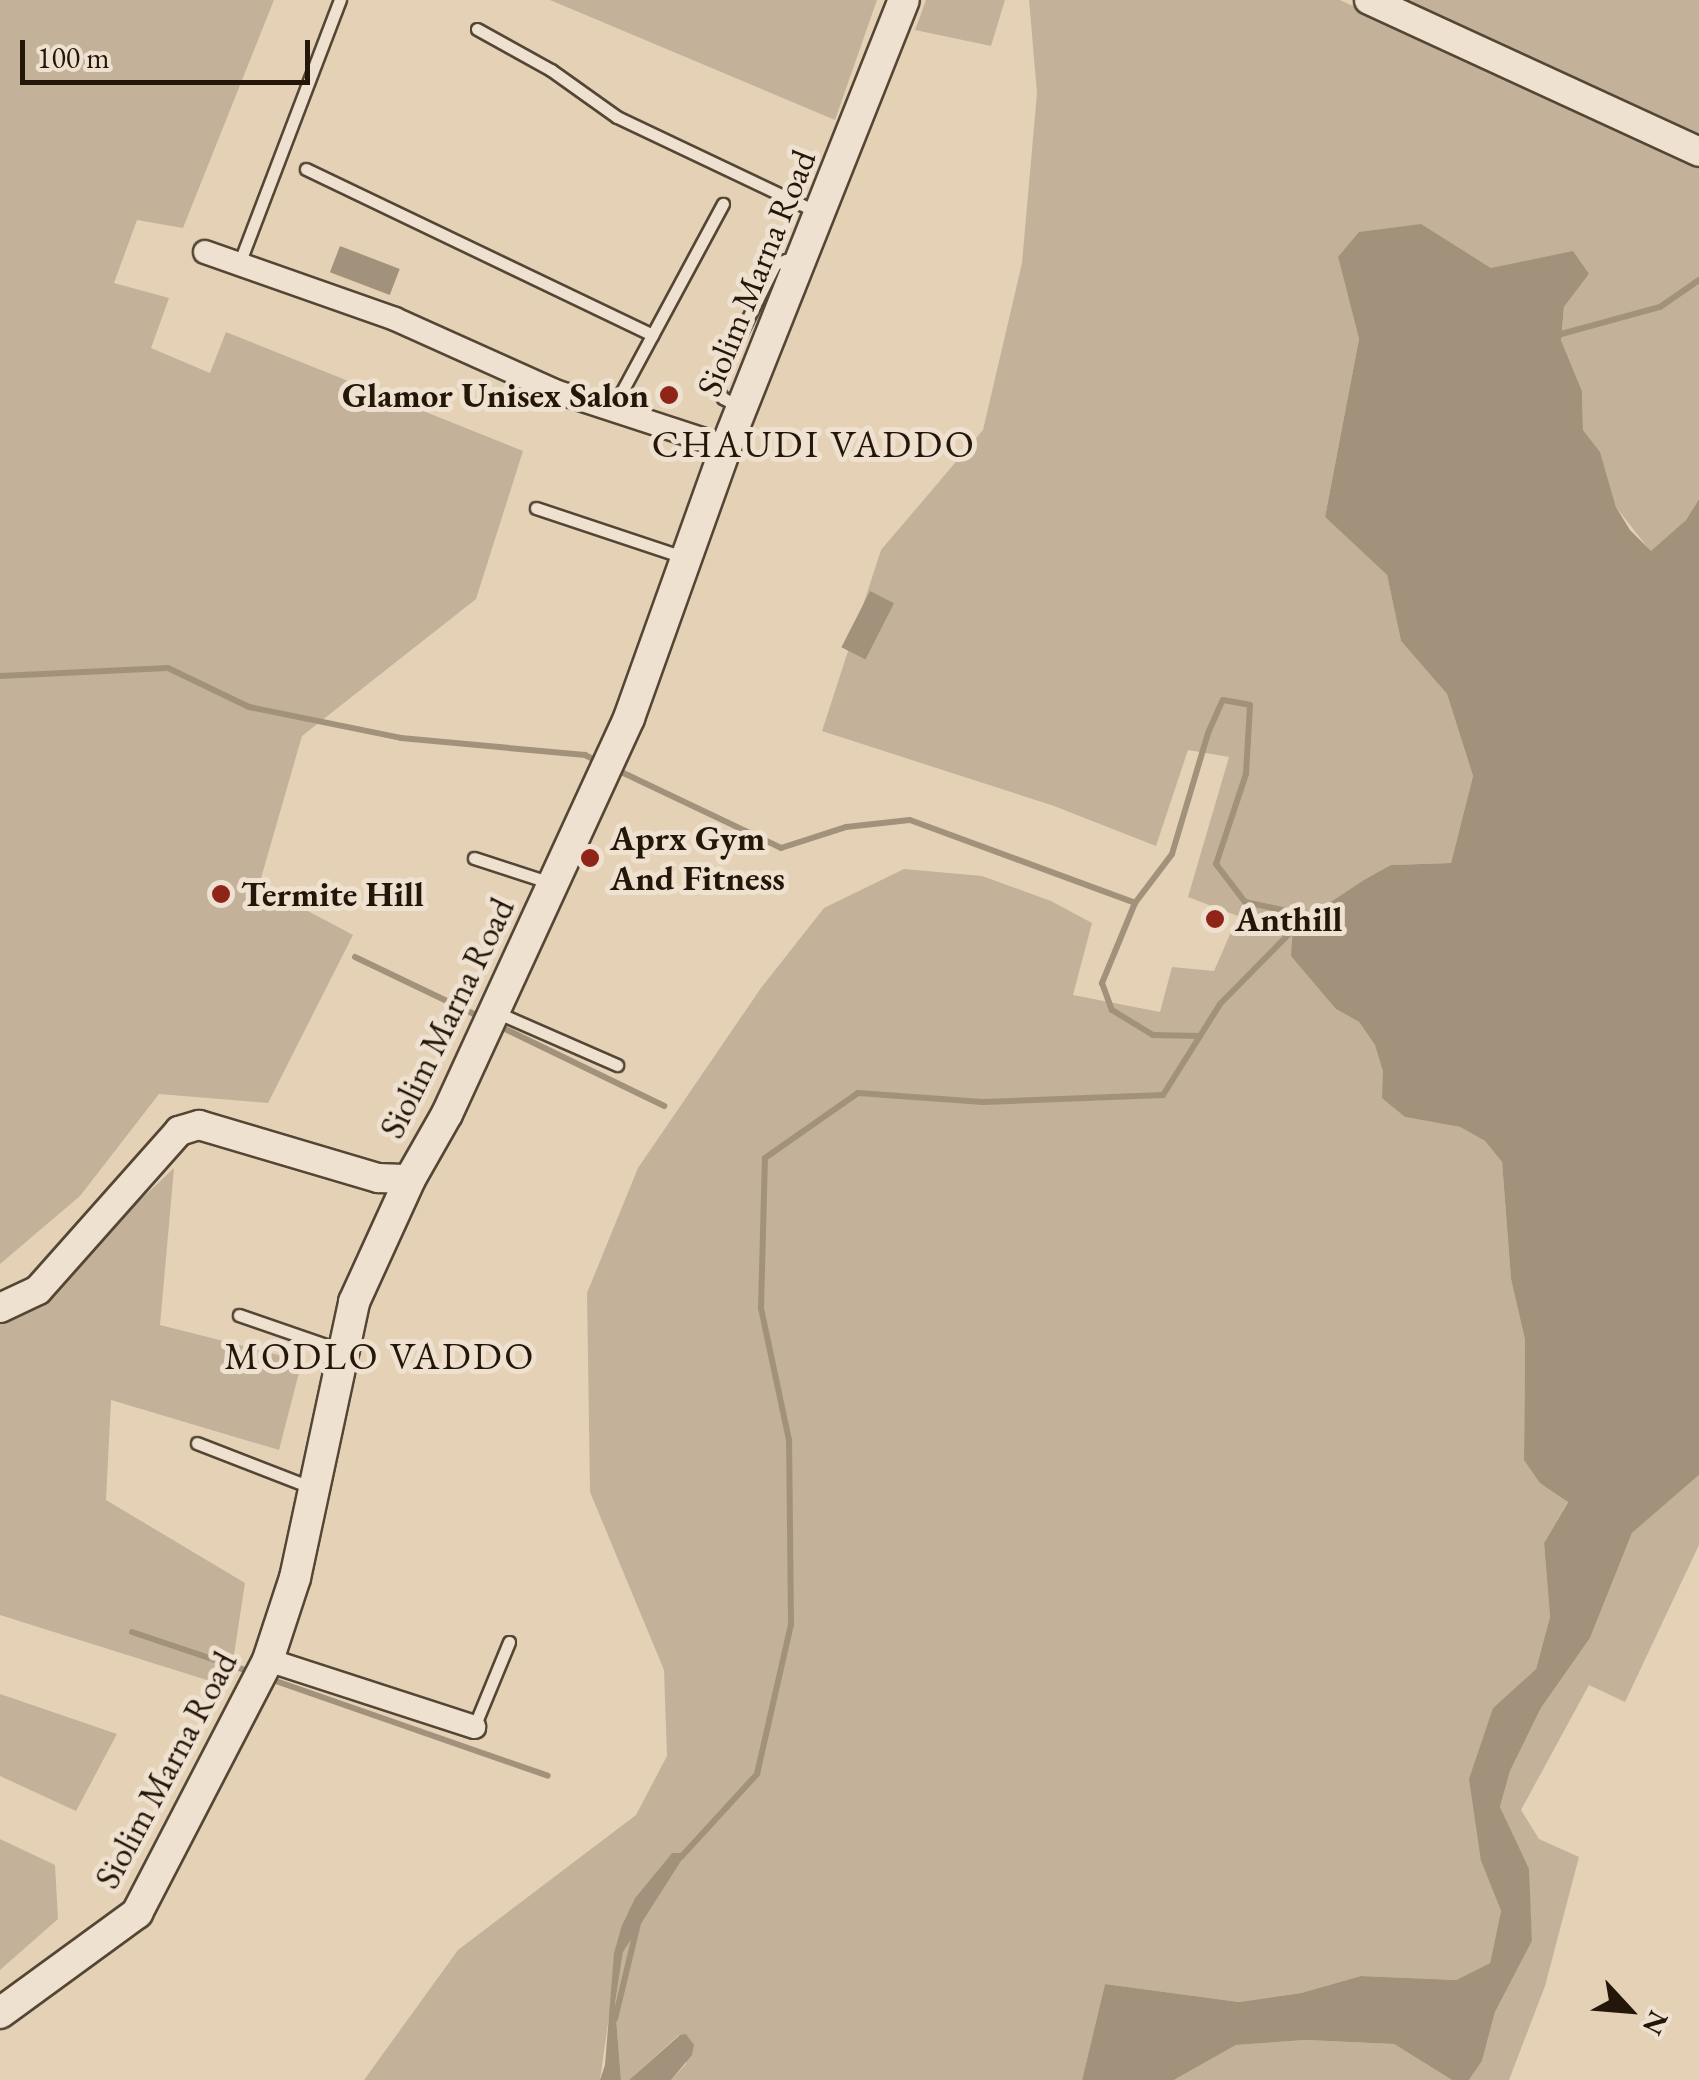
<!DOCTYPE html>
<html>
<head>
<meta charset="utf-8">
<style>
  body { margin:0 }
  #map { position:relative; width:1699px; height:2080px; overflow:hidden; background:#e5d1b6; font-family:"EB Garamond",serif }
  div>[style] { position:absolute }
  .green>* { inset:0; background:#c4b199 }
  .water>* { inset:0; background:#a3927b; transform-origin:0 0 }
  .stream>* { height:6px; margin:-3px; padding:0 3px; transform-origin:3px; border-radius:3px; background:#a3927b }
  .roads { filter:drop-shadow(2px 0 #544634) drop-shadow(-2px 0 #544634) drop-shadow(0 2px #544634) drop-shadow(0 -2px #544634) }
  .service>* { height:11px; margin:-5.5px; padding:0 5.5px; transform-origin:5.5px; border-radius:5.5px; background:#eee1d0 }
  .minor>* { height:22px; margin:-11px; padding:0 11px; transform-origin:11px; border-radius:11px; background:#eee1d0 }
  .tertiary>* { height:28px; margin:-14px; padding:0 14px; transform-origin:14px; border-radius:14px; background:#eee1d0 }
  .secondary>* { height:30px; margin:-15px; padding:0 15px; transform-origin:15px; border-radius:15px; background:#eee1d0 }
  .dots>* { width:28px; height:28px; translate:-50% -50%; box-sizing:border-box; border:5px solid #eee1d0; border-radius:50% }
  span { translate:-50% -50%; white-space:nowrap; text-align:center; line-height:1.15; -webkit-text-stroke:10px #eee1d0; paint-order:stroke }
  .street-label { font-size:35px; color:#241709 }
  .poi-label { font-size:35px; color:#241709; font-weight:700 }
  .right { translate:-100% -50%; text-align:right }
  .left { translate:0 -50%; text-align:left }
  .neighbourhood-label { font-size:38px; color:#241709; letter-spacing:2.5px }
  .north { position:absolute; left:1579px; top:1960px; width:100px; height:100px; -webkit-text-stroke:8px #eee1d0; paint-order:stroke; rotate:116deg; font-size:28px; font-weight:700; line-height:40px; text-align:center; color:#241709 }
  .north::after { content:''; display:block; margin:auto; width:35px; height:45px; background:#241709; clip-path:polygon(50% 0,100% 100%,50% 72%,0 100%) }
  .scale { position:absolute; left:20px; top:40px; width:290px; height:45px; box-sizing:border-box; border:5px solid #241709; border-top:0; padding-left:12px; font-size:30px; line-height:35px; white-space:nowrap; color:#241709; -webkit-text-stroke:8px #eee1d0; paint-order:stroke }
</style>
</head>
<body>
<div id="map">
  <div class="green">
    <div style="clip-path:polygon(0 0,274px 0,183px 228px,137px 220px,114px 283px,169px 298px,151px 348px,210px 373px,226px 332px,523px 451px,476px 599px,302px 736px,259px 885px,353px 935px,268px 1103px,159px 1094px,80px 1196px,0 1264px)"></div>
    <div style="clip-path:polygon(550px 0,877px 0,835px 120px)"></div>
    <div style="clip-path:polygon(926px 0,1005px 0,991px 46px,915px 30px)"></div>
    <div style="clip-path:polygon(1029px 0,1340px 0,1699px 166px,1699px 499px,1686px 520px,1651px 552px,1616px 507px,1600px 453px,1583px 430px,1582px 391px,1561px 340px,1564px 307px,1589px 274px,1491px 268px,1420px 224px,1338px 257px,1359px 339px,1325px 517px,1387px 575px,1401px 641px,1447px 694px,1473px 776px,1451px 863px,1391px 865px,1293px 927px,1336px 1009px,1359px 1022px,1375px 1045px,1405px 1117px,1460px 1127px,1485px 1141px,1502px 1162px,1511px 1279px,1525px 1340px,1524px 1460px,1568px 1501px,1544px 1543px,1550px 1617px,1536px 1669px,1493px 1708px,1481px 1861px,1501px 1911px,1490px 1963px,1456px 1980px,1361px 1976px,1301px 1993px,1239px 2002px,1105px 1984px,1082px 2080px,671px 2080px,686px 2064px,679px 2035px,629px 2080px,621px 2080px,615px 2004px,623px 1952px,672px 1853px,635px 1898px,622px 1925px,600px 2080px,364px 2080px,458px 1950px,636px 1815px,667px 1756px,664px 1670px,590px 1492px,587px 1293px,638px 1168px,761px 988px,824px 908px,904px 869px,982px 876px,1051px 901px,1092px 923px,1073px 995px,1160px 1012px,1172px 967px,1214px 971px,1238px 916px,1188px 897px,1229px 757px,1188px 750px,1156px 846px,1054px 806px,822px 731px,881px 550px,983px 430px,1022px 263px,1037px 93px)"></div>
    <div style="clip-path:polygon(1404px 0,1699px 0,1699px 135px)"></div>
    <div style="clip-path:polygon(174px 1168px,160px 1325px,302px 1361px,279px 1450px,111px 1400px,106px 1500px,245px 1583px,229px 1687px,0 1615px,0 1318px,32px 1302px)"></div>
    <div style="clip-path:polygon(1699px 1475px,1699px 1545px,1625px 1702px,1589px 1685px,1521px 1810px,1539px 1839px,1579px 1857px,1545px 1986px,1509px 2080px,1469px 2080px,1482px 2061px,1495px 2012px,1532px 1941px,1528px 1869px,1500px 1807px,1510px 1771px,1541px 1708px,1590px 1638px,1632px 1533px)"></div>
    <div style="clip-path:polygon(0 1694px,117px 1734px,76px 1811px,0 1776px)"></div>
    <div style="clip-path:polygon(0 1839px,55px 1865px,58px 1919px,0 1970px)"></div>
    <div style="clip-path:polygon(1305px 2040px,1394px 2044px,1452px 2080px,1174px 2080px,1236px 2045px)"></div>
  </div>
  <div class="water">
    <div style="clip-path:polygon(1421px 224px,1491px 268px,1573px 251px,1589px 274px,1564px 307px,1561px 340px,1582px 391px,1583px 430px,1600px 452px,1616px 507px,1630px 530px,1651px 551px,1686px 520px,1699px 499px,1699px 1475px,1632px 1533px,1590px 1638px,1541px 1708px,1510px 1771px,1500px 1807px,1529px 1869px,1532px 1941px,1495px 2012px,1482px 2061px,1469px 2080px,1452px 2080px,1394px 2044px,1305px 2040px,1236px 2045px,1174px 2080px,1082px 2080px,1105px 1984px,1239px 2002px,1301px 1993px,1361px 1976px,1456px 1980px,1490px 1963px,1501px 1911px,1481px 1861px,1469px 1779px,1493px 1708px,1536px 1669px,1550px 1617px,1544px 1543px,1568px 1502px,1540px 1483px,1524px 1460px,1525px 1340px,1511px 1279px,1502px 1162px,1485px 1141px,1460px 1127px,1405px 1117px,1382px 1098px,1383px 1071px,1375px 1045px,1359px 1022px,1336px 1009px,1291px 956px,1293px 927px,1364px 880px,1391px 865px,1451px 863px,1473px 776px,1447px 694px,1401px 641px,1387px 575px,1325px 517px,1359px 339px,1338px 257px,1359px 232px)"></div>
    <div style="left:340px;top:246px;width:64px;height:28px;rotate:21deg"></div>
    <div style="left:870px;top:591px;width:27px;height:63px;rotate:27deg"></div>
    <div style="clip-path:polygon(672px 1853px,686px 1853px,623px 1952px,615px 2004px,621px 2080px,600px 2080px,605px 2065px,614px 1953px,622px 1925px,635px 1898px)"></div>
    <div style="clip-path:polygon(686px 2034px,694px 2045px,692px 2055px,671px 2080px,629px 2080px,680px 2035px)"></div>
  </div>
  <div class="stream">
    <div style="left:1554px;top:336px;width:110px;rotate:-15.3deg"></div>
    <div style="left:1660px;top:307px;width:47px;rotate:-34.7deg"></div>
    <div style="left:0;top:676px;width:168px;rotate:-2.7deg"></div>
    <div style="left:168px;top:668px;width:90px;rotate:25.7deg"></div>
    <div style="left:249px;top:707px;width:155px;rotate:11.5deg"></div>
    <div style="left:401px;top:738px;width:185px;rotate:5.3deg"></div>
    <div style="left:585px;top:755px;width:16px;rotate:27deg"></div>
    <div style="left:615px;top:769px;width:184px;rotate:25.4deg"></div>
    <div style="left:781px;top:848px;width:68px;rotate:-17.9deg"></div>
    <div style="left:846px;top:827px;width:64px;rotate:-6.2deg"></div>
    <div style="left:910px;top:820px;width:240px;rotate:20.2deg"></div>
    <div style="left:1135px;top:903px;width:61px;rotate:-52.9deg"></div>
    <div style="left:1172px;top:854px;width:126px;rotate:-73.4deg"></div>
    <div style="left:1208px;top:733px;width:36px;rotate:-66deg"></div>
    <div style="left:1223px;top:700px;width:27px;rotate:10deg"></div>
    <div style="left:1250px;top:705px;width:69px;rotate:93.3deg"></div>
    <div style="left:1246px;top:774px;width:95px;rotate:108.4deg"></div>
    <div style="left:1216px;top:864px;width:48px;rotate:52.7deg"></div>
    <div style="left:1245px;top:902px;width:67px;rotate:12deg"></div>
    <div style="left:1135px;top:903px;width:87px;rotate:112.4deg"></div>
    <div style="left:1102px;top:983px;width:29px;rotate:70deg"></div>
    <div style="left:1112px;top:1010px;width:48px;rotate:31.4deg"></div>
    <div style="left:1153px;top:1035px;width:47px;rotate:1.2deg"></div>
    <div style="left:355px;top:957px;width:132px;rotate:25.6deg"></div>
    <div style="left:505px;top:1029px;width:177px;rotate:25.8deg"></div>
    <div style="left:132px;top:1632px;width:129px;rotate:18.6deg"></div>
    <div style="left:270px;top:1679px;width:294px;rotate:19.2deg"></div>
    <div style="left:681px;top:1857px;width:113px;rotate:-47.5deg"></div>
    <div style="left:757px;top:1774px;width:154px;rotate:-77.2deg"></div>
    <div style="left:791px;top:1624px;width:184px;rotate:-90.6deg"></div>
    <div style="left:789px;top:1440px;width:135px;rotate:-102deg"></div>
    <div style="left:761px;top:1308px;width:150px;rotate:-88.5deg"></div>
    <div style="left:765px;top:1158px;width:113px;rotate:-35deg"></div>
    <div style="left:858px;top:1093px;width:125px;rotate:4.1deg"></div>
    <div style="left:983px;top:1102px;width:180px;rotate:-2.2deg"></div>
    <div style="left:1163px;top:1095px;width:107px;rotate:-57.9deg"></div>
    <div style="left:1220px;top:1004px;width:111px;rotate:-45.4deg"></div>
    <div style="left:615px;top:2019px;width:107px;rotate:-76.5deg"></div>
  </div>
  <div class="roads">
    <div class="service">
      <div style="left:477px;top:29px;width:85px;rotate:29deg"></div>
      <div style="left:551px;top:70px;width:81px;rotate:35.5deg"></div>
      <div style="left:617px;top:117px;width:221px;rotate:25.4deg"></div>
      <div style="left:306px;top:169px;width:384px;rotate:25.6deg"></div>
      <div style="left:239px;top:264px;width:283px;rotate:-69.1deg"></div>
      <div style="left:738px;top:406px;width:17px;rotate:-152deg"></div>
      <div style="left:723px;top:398px;width:15px;rotate:-127deg"></div>
      <div style="left:714px;top:386px;width:136px;rotate:-63.4deg"></div>
      <div style="left:775px;top:264px;width:12px;rotate:-20deg"></div>
      <div style="left:786px;top:260px;width:9px;rotate:18deg"></div>
      <div style="left:613px;top:408px;width:232px;rotate:-61.7deg"></div>
      <div style="left:536px;top:508px;width:155px;rotate:18.4deg"></div>
      <div style="left:474px;top:858px;width:81px;rotate:18deg"></div>
      <div style="left:498px;top:1013px;width:130px;rotate:23.6deg"></div>
      <div style="left:239px;top:1315px;width:107px;rotate:19.1deg"></div>
      <div style="left:197px;top:1443px;width:121px;rotate:21.3deg"></div>
      <div style="left:474px;top:1727px;width:92px;rotate:-67.6deg"></div>
    </div>
    <div class="minor">
      <div style="left:205px;top:252px;width:201px;rotate:19.4deg"></div>
      <div style="left:395px;top:319px;width:175px;rotate:24.2deg"></div>
      <div style="left:555px;top:391px;width:180px;rotate:18.1deg"></div>
      <div style="left:268px;top:1660px;width:217px;rotate:18deg"></div>
    </div>
    <div class="tertiary">
      <div style="left:1369px;top:0;width:363px;rotate:24.7deg"></div>
      <div style="left:0;top:1308px;width:42px;rotate:-25.3deg"></div>
      <div style="left:38px;top:1290px;width:213px;rotate:-48.4deg"></div>
      <div style="left:179px;top:1131px;width:21px;rotate:-17deg"></div>
      <div style="left:199px;top:1125px;width:187px;rotate:16.5deg"></div>
      <div style="left:378px;top:1178px;width:32px;rotate:2deg"></div>
    </div>
    <div class="secondary">
      <div style="left:0;top:2013px;width:170px;rotate:-36.1deg"></div>
      <div style="left:137px;top:1913px;width:285px;rotate:-62.6deg"></div>
      <div style="left:268px;top:1660px;width:86px;rotate:-71.8deg"></div>
      <div style="left:295px;top:1578px;width:282px;rotate:-77.9deg"></div>
      <div style="left:354px;top:1302px;width:135px;rotate:-65.5deg"></div>
      <div style="left:410px;top:1179px;width:75px;rotate:-60.4deg"></div>
      <div style="left:447px;top:1114px;width:436px;rotate:-65.3deg"></div>
      <div style="left:629px;top:718px;width:288px;rotate:-70.3deg"></div>
      <div style="left:726px;top:447px;width:481px;rotate:-68.3deg"></div>
    </div>
  </div>
  <div class="dots">
    <div style="left:669px;top:395px;background:#8f2418"></div>
    <div style="left:590px;top:858px;background:#8f2418"></div>
    <div style="left:221px;top:894px;background:#8f2418"></div>
    <div style="left:1215px;top:919px;background:#8f2418"></div>
  </div>
  <div class="street-label">
    <span style="left:756px;top:273px;rotate:-68deg">Siolim Marna Road</span>
    <span style="left:447px;top:1018px;rotate:-64deg">Siolim Marna Road</span>
    <span style="left:166px;top:1770px;rotate:-62deg">Siolim Marna Road</span>
  </div>
  <div class="poi-label">
    <span class="right" style="left:649px;top:395px">Glamor Unisex Salon</span>
    <span class="left" style="left:610px;top:858px">Aprx Gym<br>And Fitness</span>
    <span class="left" style="left:241px;top:894px">Termite Hill</span>
    <span class="left" style="left:1235px;top:919px">Anthill</span>
  </div>
  <div class="neighbourhood-label">
    <span style="left:814px;top:444px">CHAUDI VADDO</span>
    <span style="left:380px;top:1356px">MODLO VADDO</span>
  </div>
  <div class="north">N</div>
  <div class="scale">100 m</div>
</div>
</body>
</html>
